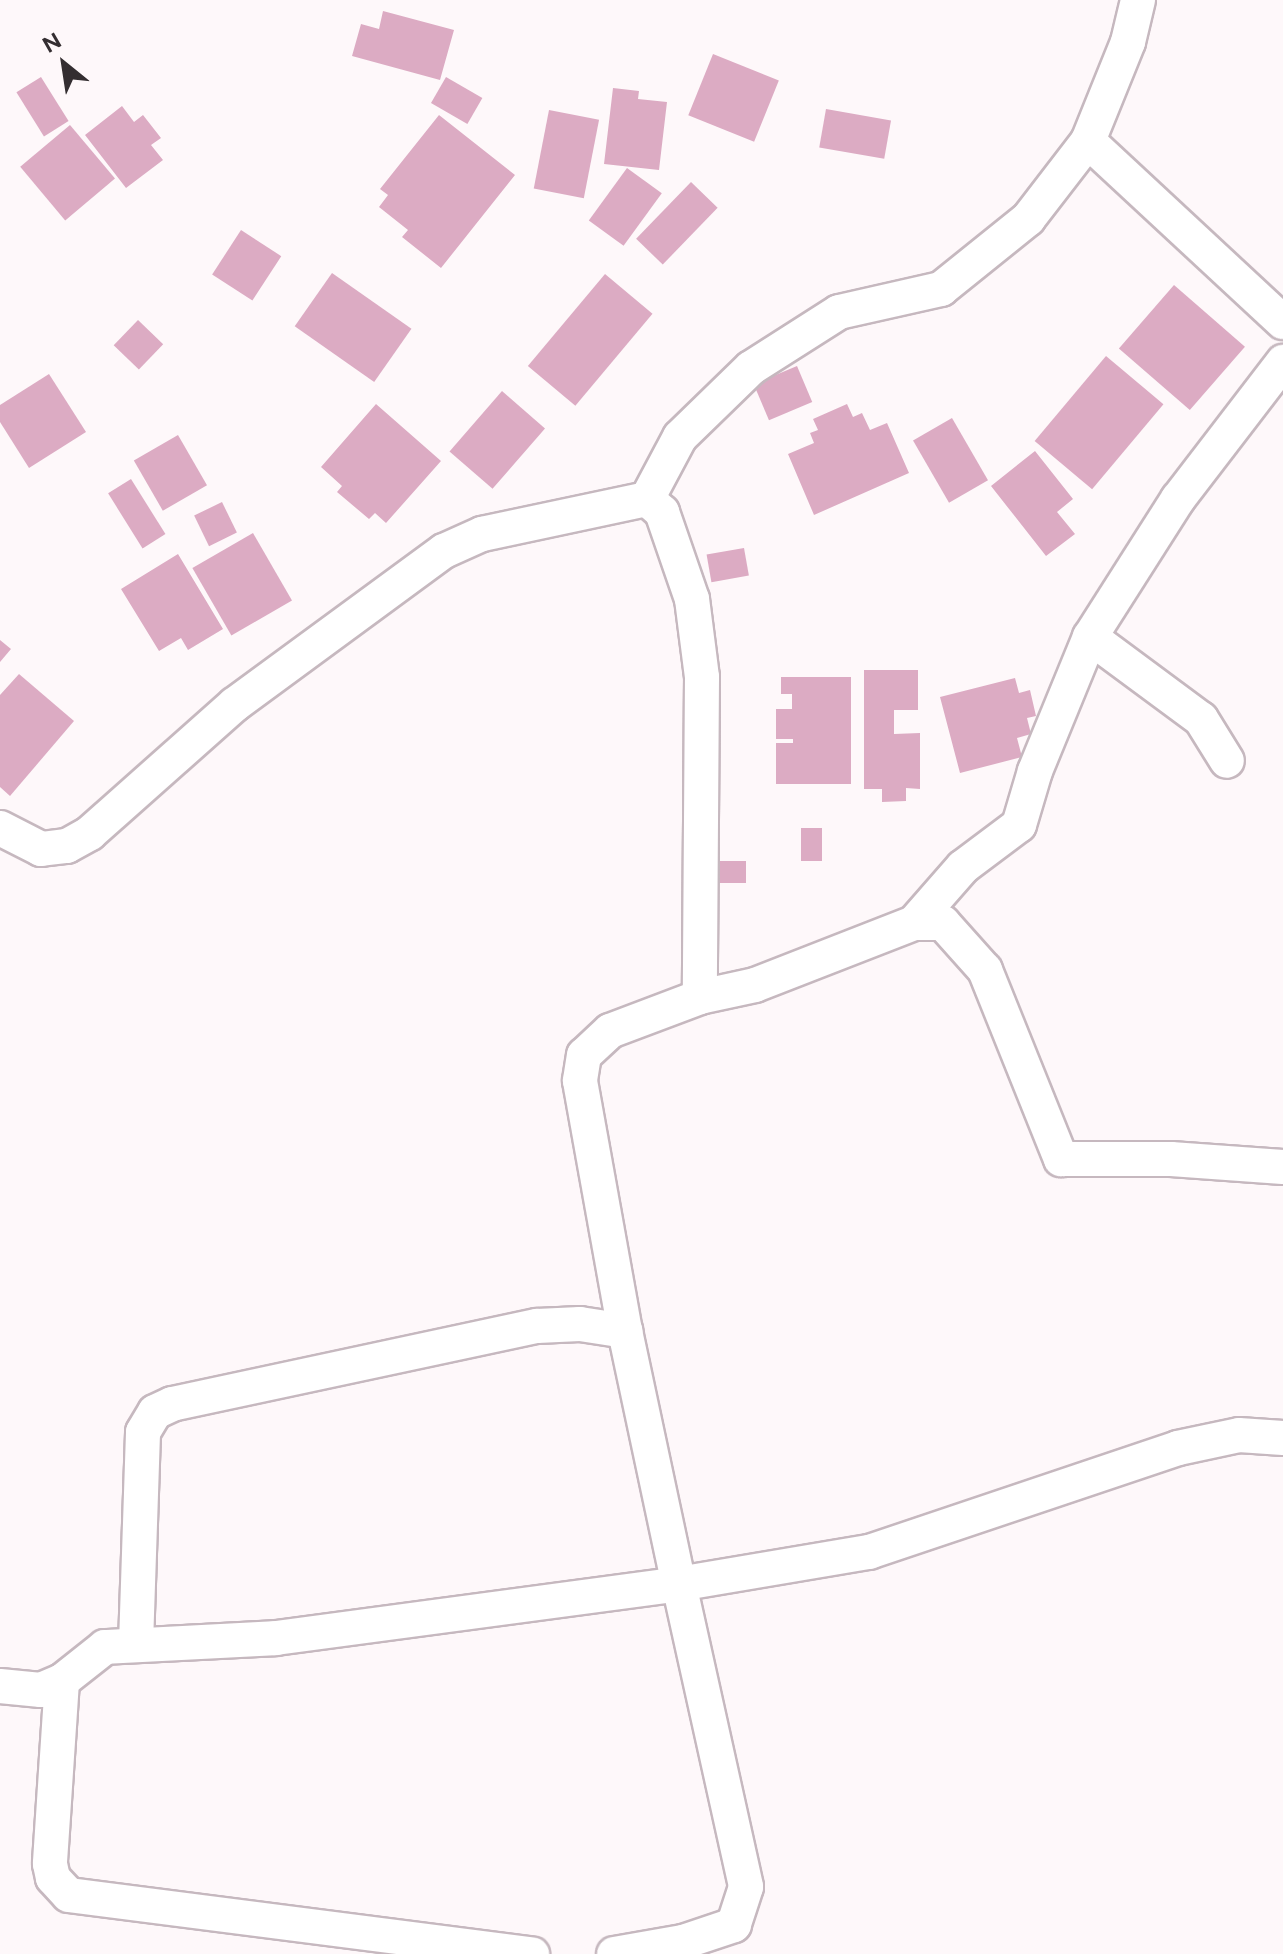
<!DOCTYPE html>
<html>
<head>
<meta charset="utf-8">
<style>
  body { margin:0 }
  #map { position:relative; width:1283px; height:1954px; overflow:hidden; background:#fef8fa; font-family:Figtree,sans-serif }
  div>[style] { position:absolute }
  .building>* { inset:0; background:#dcabc3; transform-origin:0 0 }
  .roads { filter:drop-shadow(2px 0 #c6b8bf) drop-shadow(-2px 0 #c6b8bf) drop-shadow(0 2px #c6b8bf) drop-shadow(0 -2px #c6b8bf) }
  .minor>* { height:34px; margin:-17px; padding:0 17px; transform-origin:17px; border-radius:17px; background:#fff }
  span { translate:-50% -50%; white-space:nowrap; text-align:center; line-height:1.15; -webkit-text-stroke:7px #fef8fa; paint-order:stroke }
  .north { position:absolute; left:24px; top:24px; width:80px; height:80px; -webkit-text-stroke:6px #fef8fa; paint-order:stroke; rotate:330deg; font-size:22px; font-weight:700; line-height:32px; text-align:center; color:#342e31 }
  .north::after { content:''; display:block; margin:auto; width:28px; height:36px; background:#342e31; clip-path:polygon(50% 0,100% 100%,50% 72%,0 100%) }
</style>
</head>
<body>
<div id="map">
  <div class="building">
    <div style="clip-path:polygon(383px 11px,454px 30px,440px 80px,352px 56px,361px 24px,379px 29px)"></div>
    <div style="left:713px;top:54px;width:71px;height:66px;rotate:22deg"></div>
    <div style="left:41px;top:77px;width:52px;height:29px;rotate:58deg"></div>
    <div style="left:446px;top:77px;width:42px;height:30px;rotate:30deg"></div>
    <div style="clip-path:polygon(613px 88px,639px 91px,638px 99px,667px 102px,659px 170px,604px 164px)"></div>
    <div style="clip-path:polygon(122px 106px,134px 122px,143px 115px,161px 138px,151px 145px,163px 160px,126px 188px,85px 135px)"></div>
    <div style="left:826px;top:109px;width:66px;height:39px;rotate:10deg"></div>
    <div style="left:549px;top:110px;width:51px;height:80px;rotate:11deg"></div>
    <div style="clip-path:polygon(439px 115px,515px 175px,441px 268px,402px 237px,408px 230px,379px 207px,388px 195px,380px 189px)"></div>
    <div style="left:70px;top:125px;width:70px;height:65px;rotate:50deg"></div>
    <div style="left:627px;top:168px;width:43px;height:65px;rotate:36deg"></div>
    <div style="left:691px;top:182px;width:37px;height:79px;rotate:44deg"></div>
    <div style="left:241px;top:230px;width:48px;height:53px;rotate:33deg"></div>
    <div style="left:332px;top:273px;width:97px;height:65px;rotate:35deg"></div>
    <div style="left:605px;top:274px;width:62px;height:120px;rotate:40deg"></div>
    <div style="left:1174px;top:285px;width:94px;height:84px;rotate:41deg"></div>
    <div style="left:138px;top:320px;width:35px;height:35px;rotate:44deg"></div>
    <div style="left:1106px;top:356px;width:75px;height:111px;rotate:40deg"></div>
    <div style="left:797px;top:366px;width:39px;height:47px;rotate:67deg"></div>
    <div style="clip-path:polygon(49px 374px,86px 432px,29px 468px,0 422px,0 405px)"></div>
    <div style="left:502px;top:391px;width:57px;height:80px;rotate:41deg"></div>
    <div style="clip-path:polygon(376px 404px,441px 461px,386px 523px,375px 513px,369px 519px,337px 492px,342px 486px,321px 467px)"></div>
    <div style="clip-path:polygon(847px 404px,853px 417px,862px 413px,870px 430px,887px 423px,909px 473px,814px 515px,788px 454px,814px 443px,810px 433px,818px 430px,813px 419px)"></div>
    <div style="left:952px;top:418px;width:72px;height:45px;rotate:60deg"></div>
    <div style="left:178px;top:435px;width:58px;height:51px;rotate:60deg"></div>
    <div style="clip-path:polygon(1035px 451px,1073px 499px,1057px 512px,1075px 534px,1046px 556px,991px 486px)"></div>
    <div style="left:131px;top:479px;width:65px;height:27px;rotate:58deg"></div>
    <div style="left:222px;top:502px;width:34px;height:31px;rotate:64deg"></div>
    <div style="left:253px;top:533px;width:78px;height:70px;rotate:60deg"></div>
    <div style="left:744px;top:548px;width:28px;height:38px;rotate:80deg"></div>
    <div style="clip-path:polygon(178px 554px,223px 629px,188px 650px,181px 638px,159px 651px,121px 589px)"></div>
    <div style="clip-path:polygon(0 640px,11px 649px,0 662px)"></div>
    <div style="clip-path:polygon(864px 670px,918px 670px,918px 710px,894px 710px,894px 734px,920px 733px,920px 789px,906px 788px,906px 801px,882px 802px,882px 789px,864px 789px)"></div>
    <div style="clip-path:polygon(19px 674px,74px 721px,10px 796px,0 787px,0 695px)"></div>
    <div style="clip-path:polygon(781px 677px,851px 677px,851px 784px,776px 784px,776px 743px,793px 743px,793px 739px,776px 739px,776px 709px,792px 709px,792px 694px,781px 694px)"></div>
    <div style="clip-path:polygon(1015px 678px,1019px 693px,1030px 690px,1036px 716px,1027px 718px,1031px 734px,1017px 738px,1022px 757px,960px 773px,940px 697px)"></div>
    <div style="left:801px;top:828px;width:21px;height:33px"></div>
    <div style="left:713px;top:861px;width:33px;height:22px"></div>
  </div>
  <div class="roads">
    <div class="minor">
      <div style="left:1088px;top:141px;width:266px;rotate:42.9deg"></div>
      <div style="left:647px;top:499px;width:70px;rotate:-62deg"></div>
      <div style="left:680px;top:437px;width:99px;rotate:-44.2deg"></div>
      <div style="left:751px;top:368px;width:104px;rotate:-32.5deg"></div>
      <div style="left:839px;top:312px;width:105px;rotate:-12.7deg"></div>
      <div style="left:941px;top:289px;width:112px;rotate:-38.8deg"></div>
      <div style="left:1028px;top:219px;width:98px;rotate:-52.4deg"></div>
      <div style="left:1088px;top:141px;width:107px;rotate:-68deg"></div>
      <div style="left:1128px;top:42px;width:43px;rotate:-76.6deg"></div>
      <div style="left:1090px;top:637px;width:138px;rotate:36.5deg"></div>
      <div style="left:1201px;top:719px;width:49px;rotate:58.2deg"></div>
      <div style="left:0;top:828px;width:46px;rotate:27.1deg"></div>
      <div style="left:41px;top:849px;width:26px;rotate:-7deg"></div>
      <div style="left:67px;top:846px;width:26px;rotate:-29deg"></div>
      <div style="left:90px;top:833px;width:193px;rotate:-41.6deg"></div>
      <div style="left:234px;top:705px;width:260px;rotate:-36.3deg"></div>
      <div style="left:444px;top:551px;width:42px;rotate:-24.1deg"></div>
      <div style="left:482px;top:534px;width:169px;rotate:-12deg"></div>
      <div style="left:647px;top:499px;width:20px;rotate:41deg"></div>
      <div style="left:662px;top:512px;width:92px;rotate:71deg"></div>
      <div style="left:692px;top:599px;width:79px;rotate:82.7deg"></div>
      <div style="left:702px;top:677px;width:320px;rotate:90.4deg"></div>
      <div style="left:700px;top:997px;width:96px;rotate:159.3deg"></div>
      <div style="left:610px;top:1031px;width:35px;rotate:137deg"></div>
      <div style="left:584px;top:1055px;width:26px;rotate:99deg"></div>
      <div style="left:580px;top:1081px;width:254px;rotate:79.8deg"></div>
      <div style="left:625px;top:1331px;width:259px;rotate:78deg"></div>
      <div style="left:679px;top:1584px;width:193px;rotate:-9.6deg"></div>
      <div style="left:869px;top:1552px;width:326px;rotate:-18.6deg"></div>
      <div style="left:1178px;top:1448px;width:62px;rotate:-12deg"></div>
      <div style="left:1239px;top:1435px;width:44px;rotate:3.9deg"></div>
      <div style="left:914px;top:923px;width:74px;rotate:-48.8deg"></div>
      <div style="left:963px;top:867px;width:70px;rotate:-36.9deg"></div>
      <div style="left:1019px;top:825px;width:56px;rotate:-73.5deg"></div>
      <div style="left:1035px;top:771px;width:145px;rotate:-67.7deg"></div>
      <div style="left:1090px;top:637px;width:164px;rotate:-57.5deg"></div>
      <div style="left:1178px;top:499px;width:173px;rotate:-52.5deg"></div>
      <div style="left:700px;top:997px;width:56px;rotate:-12.3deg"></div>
      <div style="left:755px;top:985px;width:171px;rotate:-21.3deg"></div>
      <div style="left:914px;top:923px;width:29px"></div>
      <div style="left:943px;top:923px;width:63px;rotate:48.2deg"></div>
      <div style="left:985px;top:970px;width:204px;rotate:68.1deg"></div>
      <div style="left:1061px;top:1159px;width:110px"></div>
      <div style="left:1171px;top:1159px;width:112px;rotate:4.1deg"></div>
      <div style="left:136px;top:1644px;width:212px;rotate:-88.1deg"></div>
      <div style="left:143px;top:1432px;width:23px;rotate:-59deg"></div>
      <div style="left:155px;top:1412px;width:19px;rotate:-25deg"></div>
      <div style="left:172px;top:1404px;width:373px;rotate:-12.1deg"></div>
      <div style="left:537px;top:1326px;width:43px;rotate:-2.7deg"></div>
      <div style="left:580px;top:1324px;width:46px;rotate:8.8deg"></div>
      <div style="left:62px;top:1681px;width:183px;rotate:93.8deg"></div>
      <div style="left:50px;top:1864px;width:14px;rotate:78deg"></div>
      <div style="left:53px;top:1878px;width:23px;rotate:47deg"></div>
      <div style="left:69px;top:1895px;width:467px;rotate:7.3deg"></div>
      <div style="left:0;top:1686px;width:41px;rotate:5.6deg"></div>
      <div style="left:41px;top:1690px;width:23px;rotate:-23deg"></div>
      <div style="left:62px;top:1681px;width:55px;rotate:-38.3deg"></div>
      <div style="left:105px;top:1647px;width:171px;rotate:-3deg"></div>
      <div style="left:276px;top:1638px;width:407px;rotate:-7.6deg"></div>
      <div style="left:679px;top:1584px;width:310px;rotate:77.5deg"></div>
      <div style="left:746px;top:1887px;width:40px;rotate:108deg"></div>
      <div style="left:734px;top:1925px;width:54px;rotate:161.6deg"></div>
      <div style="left:683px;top:1942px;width:70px;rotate:170.1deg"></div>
    </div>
  </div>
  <div class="north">N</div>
</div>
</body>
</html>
